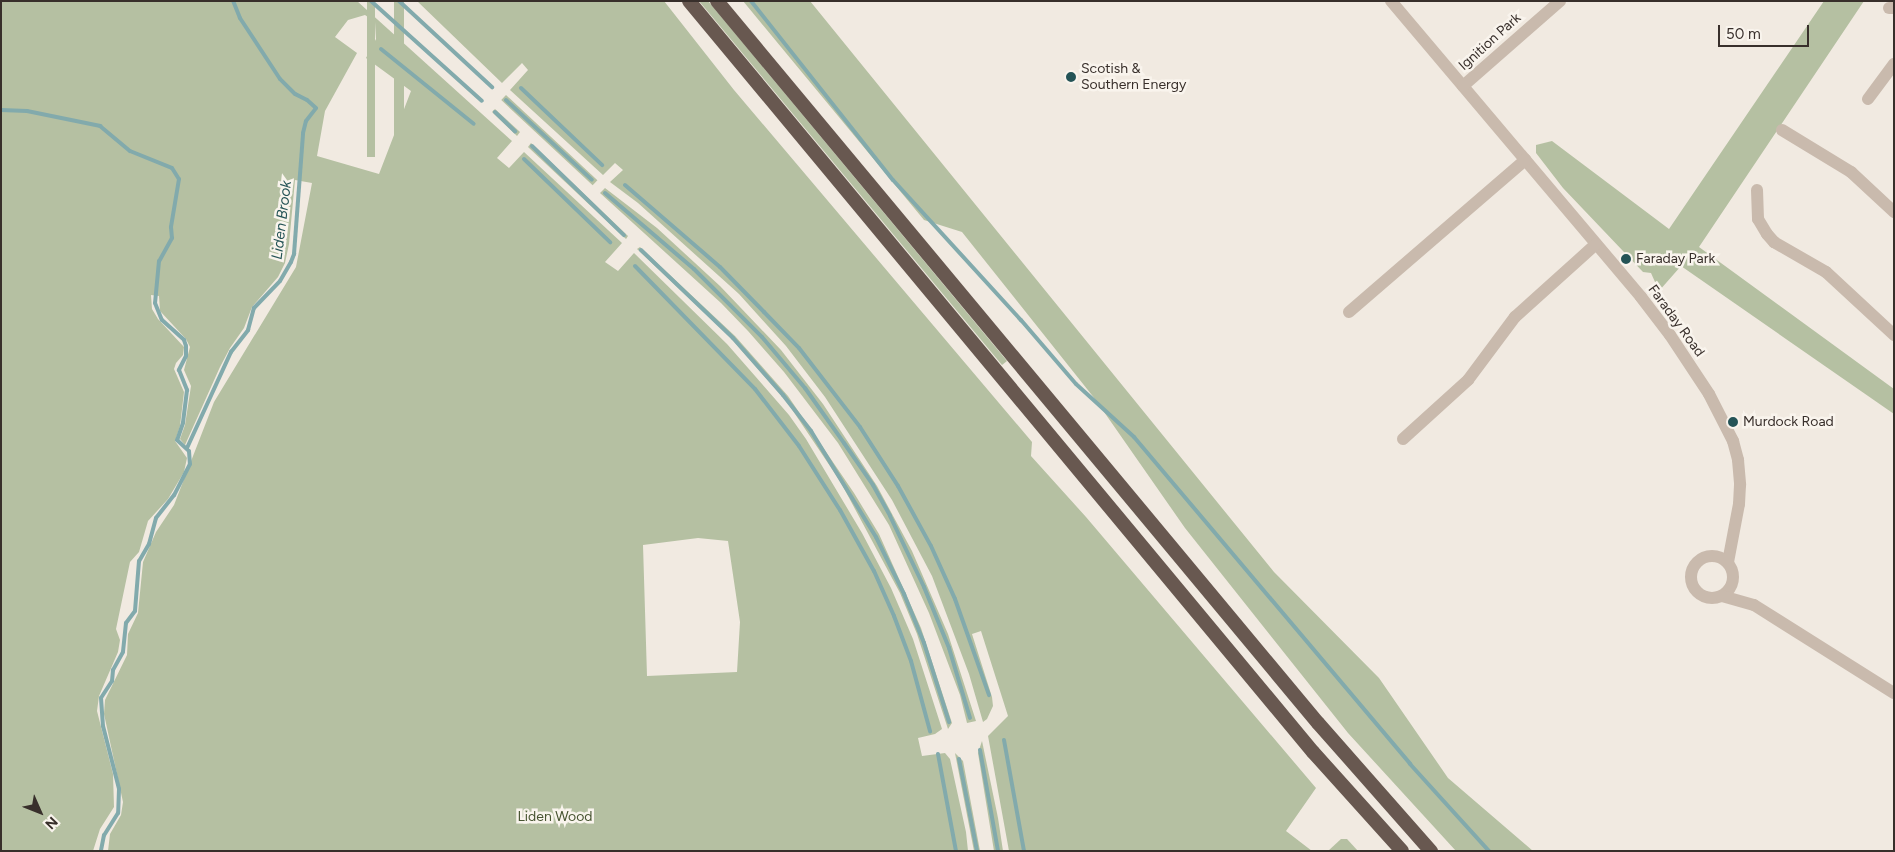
<!DOCTYPE html>
<html>
<head>
<meta charset="utf-8">
<style>
  body { margin:0 }
  #map { position:relative; width:1895px; height:852px; overflow:hidden; background:#f1eae1; font-family:Figtree,sans-serif }
  div>[style] { position:absolute }
  .green>* { inset:0; background:#b5c0a2; transform-origin:0 0 }
  .stream>* { height:4px; margin:-2px; padding:0 2px; transform-origin:2px; border-radius:2px; background:#82aaac }
  .minor>* { height:12px; margin:-6px; padding:0 6px; transform-origin:6px; border-radius:6px; background:#c9baad }
  .minor>.ring { margin:-6px; padding:0; box-sizing:content-box; background:none; border:12px solid #c9baad; border-radius:50% }
  .trunk>* { height:14px; margin:-7px; padding:0 7px; transform-origin:7px; border-radius:7px; background:#685850 }
  .dots>* { width:14px; height:14px; translate:-50% -50%; box-sizing:border-box; border:2px solid #f9f4ed; border-radius:50% }
  span { translate:-50% -50%; white-space:nowrap; text-align:center; line-height:1.15; -webkit-text-stroke:5px #f9f4ed; paint-order:stroke }
  .street-label { font-size:14px; color:#382f2b }
  .poi-label { font-size:14px; color:#382f2b }
  .left { translate:0 -50%; text-align:left }
  .park-label { font-size:14px; color:#475431 }
  .water-label { font-size:15px; color:#245356; font-style:italic }
  .frame { position:absolute; inset:0; border:2px solid #382f2b; pointer-events:none }
  .north { position:absolute; left:15px; top:787px; width:50px; height:50px; -webkit-text-stroke:4px #f9f4ed; paint-order:stroke; rotate:134deg; font-size:14px; font-weight:700; line-height:20px; text-align:center; color:#382f2b }
  .north::after { content:''; display:block; margin:auto; width:18px; height:22px; background:#382f2b; clip-path:polygon(50% 0,100% 100%,50% 72%,0 100%) }
  .scale { position:absolute; left:1718px; top:25px; width:91px; height:22px; box-sizing:border-box; border:2px solid #382f2b; border-top:0; padding-left:6px; font-size:15px; line-height:18px; white-space:nowrap; color:#382f2b; -webkit-text-stroke:4px #f9f4ed; paint-order:stroke }
</style>
</head>
<body>
<div id="map">
  <div class="green">
    <div style="clip-path:polygon(evenodd,1px 1px,357px 1px,512px 141px,497px 158px,509px 168px,524px 152px,622px 243px,605px 262px,618px 271px,634px 253px,727px 344px,789px 415px,806px 439px,862px 533px,891px 588px,913px 639px,942px 729px,935px 734px,918px 738px,922px 756px,945px 753px,950px 759px,966px 832px,968px 851px,108px 851px,110px 834px,121px 815px,123px 802px,104px 714px,105px 700px,127px 655px,128px 634px,138px 613px,143px 562px,156px 532px,174px 505px,214px 402px,296px 267px,312px 183px,295px 180px,289px 244px,285px 263px,278px 277px,252px 307px,244px 328px,230px 348px,220px 367px,185px 445px,180px 439px,185px 425px,191px 386px,184px 370px,190px 347px,186px 339px,160px 311px,159px 296px,151px 295px,152px 309px,158px 319px,184px 347px,183px 355px,176px 363px,174px 369px,184px 392px,180px 426px,175px 441px,187px 458px,184px 472px,168px 499px,148px 521px,139px 552px,130px 562px,116px 629px,120px 640px,118px 652px,99px 696px,97px 711px,113px 774px,114px 807px,100px 829px,93px 851px,1px 851px,1px 1px,365px 15px,375px 22px,376px 39px,366px 58px,411px 91px,379px 174px,317px 156px,325px 111px,357px 53px,335px 37px,348px 20px,365px 15px,1px 1px,698px 538px,728px 541px,740px 622px,737px 672px,647px 676px,643px 545px,698px 538px)"></div>
    <div style="left:367px;top:1px;width:8px;height:156px"></div>
    <div style="left:394px;top:1px;width:10px;height:135px"></div>
    <div style="clip-path:polygon(417px 1px,664px 1px,734px 90px,1032px 442px,1031px 456px,1086px 517px,1316px 788px,1286px 831px,1312px 851px,1009px 851px,988px 736px,1008px 716px,981px 631px,972px 634px,992px 697px,993px 706px,987px 719px,983px 722px,969px 674px,932px 576px,892px 500px,825px 397px,786px 346px,739px 294px,638px 203px,610px 182px,623px 170px,615px 163px,603px 175px,510px 90px,528px 70px,522px 63px,502px 83px)"></div>
    <div style="clip-path:polygon(699px 1px,708px 1px,782px 90px,1007px 361px,1002px 365px)"></div>
    <div style="clip-path:polygon(743px 1px,810px 1px,1274px 572px,1379px 678px,1448px 778px,1533px 851px,1456px 851px,1348px 733px,1185px 528px,1095px 399px,962px 232px,924px 220px)"></div>
    <div style="clip-path:polygon(1824px 1px,1864px 1px,1699px 247px,1894px 389px,1894px 414px,1681px 266px,1659px 291px,1651px 273px,1643px 272px,1563px 188px,1536px 153px,1536px 145px,1552px 141px,1669px 229px)"></div>
    <div style="left:506px;top:95px;width:125px;height:7px;rotate:43deg"></div>
    <div style="clip-path:polygon(495px 109px,520px 132px,517px 136px,492px 112px)"></div>
    <div style="clip-path:polygon(531px 143px,628px 236px,626px 239px,528px 147px)"></div>
    <div style="clip-path:polygon(605px 188px,657px 228px,720px 286px,781px 350px,823px 404px,877px 486px,912px 551px,948px 634px,976px 721px,967px 723px,960px 695px,929px 613px,889px 525px,838px 443px,784px 372px,748px 331px,721px 303px,600px 193px)"></div>
    <div style="clip-path:polygon(640px 247px,735px 336px,788px 396px,854px 493px,879px 534px,921px 628px,952px 723px,948px 729px,917px 634px,900px 593px,840px 481px,787px 402px,728px 335px,637px 249px)"></div>
    <div style="clip-path:polygon(982px 741px,998px 818px,1003px 851px,994px 851px,978px 753px)"></div>
    <div style="clip-path:polygon(955px 753px,963px 761px,980px 851px,974px 851px)"></div>
    <div style="clip-path:polygon(1341px 839px,1347px 839px,1358px 851px,1328px 851px)"></div>
  </div>
  <div class="stream">
    <div style="left:371px;top:1px;width:149px;rotate:42deg"></div>
    <div style="left:399px;top:1px;width:127px;rotate:42.8deg"></div>
    <div style="left:751px;top:1px;width:228px;rotate:51.6deg"></div>
    <div style="left:893px;top:180px;width:190px;rotate:47.6deg"></div>
    <div style="left:1021px;top:320px;width:84px;rotate:49.3deg"></div>
    <div style="left:1076px;top:384px;width:79px;rotate:42.4deg"></div>
    <div style="left:1134px;top:437px;width:428px;rotate:49.8deg"></div>
    <div style="left:1410px;top:764px;width:118px;rotate:47.8deg"></div>
    <div style="left:381px;top:49px;width:119px;rotate:38.9deg"></div>
    <div style="left:521px;top:88px;width:112px;rotate:43.5deg"></div>
    <div style="left:506px;top:100px;width:117px;rotate:42.9deg"></div>
    <div style="left:1px;top:110px;width:26px;rotate:2deg"></div>
    <div style="left:27px;top:111px;width:75px;rotate:11.6deg"></div>
    <div style="left:100px;top:126px;width:39px;rotate:40deg"></div>
    <div style="left:130px;top:151px;width:45px;rotate:22deg"></div>
    <div style="left:172px;top:168px;width:13px;rotate:58deg"></div>
    <div style="left:179px;top:179px;width:49px;rotate:99.5deg"></div>
    <div style="left:171px;top:227px;width:11px;rotate:85deg"></div>
    <div style="left:172px;top:238px;width:26px;rotate:119deg"></div>
    <div style="left:159px;top:261px;width:42px;rotate:95.4deg"></div>
    <div style="left:155px;top:303px;width:18px;rotate:68deg"></div>
    <div style="left:162px;top:320px;width:30px;rotate:42deg"></div>
    <div style="left:184px;top:340px;width:6px;rotate:72deg"></div>
    <div style="left:186px;top:346px;width:10px;rotate:90deg"></div>
    <div style="left:186px;top:356px;width:16px;rotate:117deg"></div>
    <div style="left:179px;top:370px;width:22px;rotate:68deg"></div>
    <div style="left:187px;top:390px;width:33px;rotate:97deg"></div>
    <div style="left:183px;top:423px;width:18px;rotate:109deg"></div>
    <div style="left:177px;top:440px;width:16px;rotate:43deg"></div>
    <div style="left:189px;top:451px;width:13px;rotate:86deg"></div>
    <div style="left:190px;top:464px;width:35px;rotate:117deg"></div>
    <div style="left:174px;top:495px;width:29px;rotate:128deg"></div>
    <div style="left:156px;top:518px;width:27px;rotate:105deg"></div>
    <div style="left:149px;top:544px;width:20px;rotate:120deg"></div>
    <div style="left:139px;top:561px;width:50px;rotate:94.6deg"></div>
    <div style="left:135px;top:611px;width:15px;rotate:127deg"></div>
    <div style="left:126px;top:623px;width:29px;rotate:96deg"></div>
    <div style="left:123px;top:652px;width:21px;rotate:119deg"></div>
    <div style="left:113px;top:670px;width:11px;rotate:95deg"></div>
    <div style="left:112px;top:681px;width:20px;rotate:123deg"></div>
    <div style="left:101px;top:698px;width:28px;rotate:86deg"></div>
    <div style="left:103px;top:726px;width:65px;rotate:75.7deg"></div>
    <div style="left:119px;top:789px;width:24px;rotate:92deg"></div>
    <div style="left:118px;top:813px;width:26px;rotate:122deg"></div>
    <div style="left:104px;top:835px;width:16px;rotate:101deg"></div>
    <div style="left:495px;top:112px;width:28px;rotate:44deg"></div>
    <div style="left:532px;top:146px;width:128px;rotate:44.1deg"></div>
    <div style="left:524px;top:159px;width:120px;rotate:44deg"></div>
    <div style="left:625px;top:185px;width:125px;rotate:40.8deg"></div>
    <div style="left:720px;top:267px;width:63px;rotate:45.6deg"></div>
    <div style="left:764px;top:312px;width:50px;rotate:45.8deg"></div>
    <div style="left:799px;top:348px;width:100px;rotate:52.3deg"></div>
    <div style="left:860px;top:427px;width:70px;rotate:57.2deg"></div>
    <div style="left:898px;top:486px;width:68px;rotate:61.2deg"></div>
    <div style="left:931px;top:546px;width:58px;rotate:65.6deg"></div>
    <div style="left:955px;top:599px;width:102px;rotate:70.5deg"></div>
    <div style="left:605px;top:193px;width:117px;rotate:40.5deg"></div>
    <div style="left:694px;top:269px;width:96px;rotate:45deg"></div>
    <div style="left:762px;top:337px;width:67px;rotate:49.9deg"></div>
    <div style="left:805px;top:388px;width:67px;rotate:54.7deg"></div>
    <div style="left:844px;top:443px;width:51px;rotate:55.4deg"></div>
    <div style="left:873px;top:485px;width:35px;rotate:61deg"></div>
    <div style="left:890px;top:516px;width:79px;rotate:64.4deg"></div>
    <div style="left:924px;top:587px;width:66px;rotate:67.7deg"></div>
    <div style="left:949px;top:648px;width:73px;rotate:73.3deg"></div>
    <div style="left:641px;top:250px;width:127px;rotate:43.7deg"></div>
    <div style="left:733px;top:338px;width:76px;rotate:48.7deg"></div>
    <div style="left:783px;top:395px;width:46px;rotate:52.1deg"></div>
    <div style="left:811px;top:431px;width:124px;rotate:58.5deg"></div>
    <div style="left:876px;top:537px;width:64px;rotate:63.8deg"></div>
    <div style="left:904px;top:594px;width:53px;rotate:67.8deg"></div>
    <div style="left:924px;top:643px;width:83px;rotate:72.4deg"></div>
    <div style="left:635px;top:266px;width:172px;rotate:45.7deg"></div>
    <div style="left:755px;top:389px;width:72px;rotate:52.3deg"></div>
    <div style="left:799px;top:446px;width:76px;rotate:57.4deg"></div>
    <div style="left:840px;top:510px;width:70px;rotate:60.9deg"></div>
    <div style="left:874px;top:571px;width:49px;rotate:66deg"></div>
    <div style="left:894px;top:616px;width:48px;rotate:69.3deg"></div>
    <div style="left:911px;top:661px;width:73px;rotate:74.8deg"></div>
    <div style="left:187px;top:448px;width:106px;rotate:-65.4deg"></div>
    <div style="left:231px;top:352px;width:28px;rotate:-52deg"></div>
    <div style="left:248px;top:330px;width:23px;rotate:-75deg"></div>
    <div style="left:254px;top:308px;width:37px;rotate:-46deg"></div>
    <div style="left:280px;top:281px;width:22px;rotate:-60deg"></div>
    <div style="left:291px;top:262px;width:9px;rotate:-69deg"></div>
    <div style="left:294px;top:254px;width:121px;rotate:-85.7deg"></div>
    <div style="left:303px;top:133px;width:12px;rotate:-76deg"></div>
    <div style="left:306px;top:121px;width:16px;rotate:-52deg"></div>
    <div style="left:316px;top:108px;width:12px;rotate:-138deg"></div>
    <div style="left:307px;top:100px;width:13px;rotate:-153deg"></div>
    <div style="left:295px;top:94px;width:21px;rotate:-135deg"></div>
    <div style="left:280px;top:79px;width:73px;rotate:-123.3deg"></div>
    <div style="left:240px;top:18px;width:18px;rotate:-112deg"></div>
    <div style="left:1004px;top:740px;width:113px;rotate:79.8deg"></div>
    <div style="left:980px;top:750px;width:103px;rotate:79.9deg"></div>
    <div style="left:938px;top:754px;width:99px;rotate:79.5deg"></div>
    <div style="left:959px;top:759px;width:94px;rotate:78.9deg"></div>
  </div>
  <div class="minor">
    <div style="left:1391px;top:1px;width:387px;rotate:49.8deg"></div>
    <div style="left:1641px;top:297px;width:48px;rotate:52.7deg"></div>
    <div style="left:1670px;top:335px;width:71px;rotate:56.5deg"></div>
    <div style="left:1709px;top:394px;width:53px;rotate:62.9deg"></div>
    <div style="left:1733px;top:441px;width:20px;rotate:75deg"></div>
    <div style="left:1738px;top:460px;width:25px;rotate:85deg"></div>
    <div style="left:1740px;top:485px;width:19px;rotate:93deg"></div>
    <div style="left:1739px;top:504px;width:59px;rotate:100.7deg"></div>
    <div style="left:1889px;top:8px;width:5px"></div>
    <div style="left:1463px;top:86px;width:129px;rotate:-41.2deg"></div>
    <div style="left:1868px;top:99px;width:44px;rotate:-53.4deg"></div>
    <div style="left:1782px;top:130px;width:81px;rotate:31.3deg"></div>
    <div style="left:1851px;top:172px;width:59px;rotate:42.9deg"></div>
    <div style="left:1757px;top:190px;width:29px;rotate:88deg"></div>
    <div style="left:1758px;top:219px;width:17px;rotate:59deg"></div>
    <div style="left:1767px;top:234px;width:11px;rotate:49deg"></div>
    <div style="left:1774px;top:242px;width:60px;rotate:30deg"></div>
    <div style="left:1826px;top:272px;width:93px;rotate:42.8deg"></div>
    <div style="left:1349px;top:312px;width:233px;rotate:-40.8deg"></div>
    <div style="left:1403px;top:439px;width:88px;rotate:-42.2deg"></div>
    <div style="left:1468px;top:380px;width:79px;rotate:-53.3deg"></div>
    <div style="left:1515px;top:317px;width:109px;rotate:-42deg"></div>
    <div class="ring" style="left:1691px;top:556px;width:30px;height:30px"></div>
    <div style="left:1722px;top:596px;width:33px;rotate:16deg"></div>
    <div style="left:1754px;top:605px;width:165px;rotate:32.2deg"></div>
  </div>
  <div class="trunk">
    <div style="left:689px;top:1px;width:976px;rotate:50.28deg"></div>
    <div style="left:1313px;top:752px;width:133px;rotate:48deg"></div>
    <div style="left:717px;top:1px;width:939px;rotate:50.23deg"></div>
    <div style="left:1318px;top:723px;width:171px;rotate:48.6deg"></div>
  </div>
  <div class="dots">
    <div style="left:1071px;top:77px;background:#245356"></div>
    <div style="left:1626px;top:259px;background:#245356"></div>
    <div style="left:1733px;top:422px;background:#245356"></div>
  </div>
  <div class="street-label">
    <span style="left:1490px;top:42px;rotate:-42deg">Ignition Park</span>
    <span style="left:1676px;top:321px;rotate:54deg">Faraday Road</span>
  </div>
  <div class="poi-label">
    <span class="left" style="left:1081px;top:77px">Scotish &amp;<br>Southern Energy</span>
    <span class="left" style="left:1636px;top:259px">Faraday Park</span>
    <span class="left" style="left:1743px;top:422px">Murdock Road</span>
  </div>
  <div class="park-label">
    <span style="left:555px;top:817px">Liden Wood</span>
  </div>
  <div class="water-label">
    <span style="left:282px;top:220px;rotate:-83deg">Liden Brook</span>
  </div>
  <div class="frame"></div>
  <div class="north">N</div>
  <div class="scale">50 m</div>
</div>
</body>
</html>
